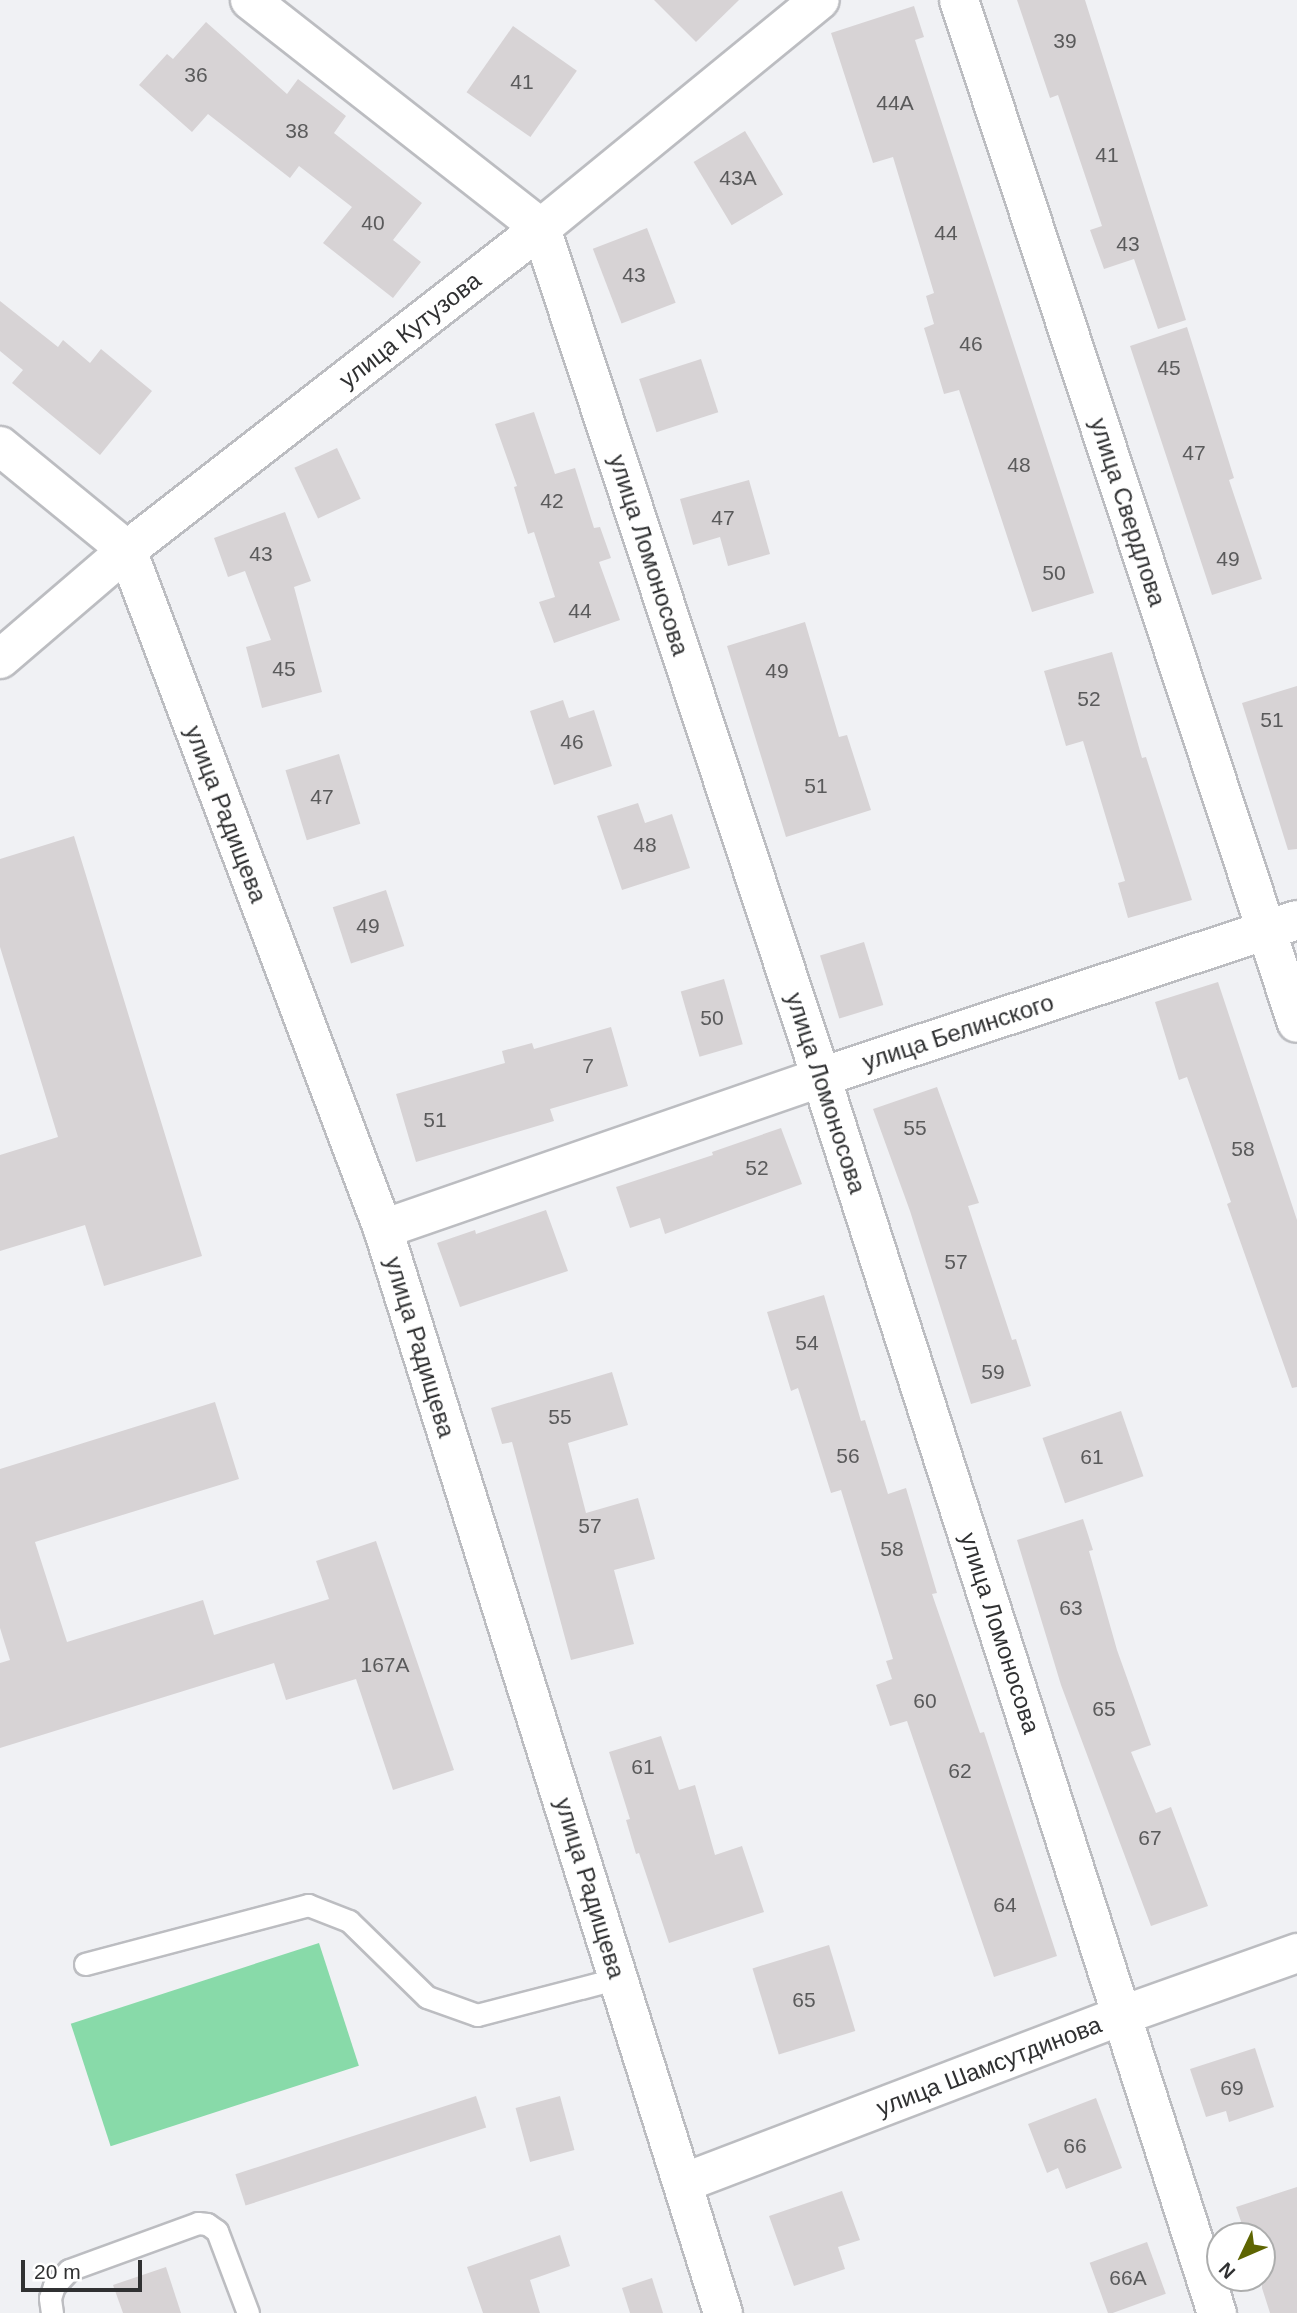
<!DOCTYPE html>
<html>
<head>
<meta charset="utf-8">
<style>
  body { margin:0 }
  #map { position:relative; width:1297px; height:2313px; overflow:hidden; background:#f0f1f4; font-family:Arial,sans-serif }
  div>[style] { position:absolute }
  .green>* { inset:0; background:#88daa9; transform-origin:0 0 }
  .building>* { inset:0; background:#d7d3d5; transform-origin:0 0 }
  .roads { filter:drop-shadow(2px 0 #bcbdc1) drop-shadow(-2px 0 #bcbdc1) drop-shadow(0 2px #bcbdc1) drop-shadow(0 -2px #bcbdc1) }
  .service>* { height:21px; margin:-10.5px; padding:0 10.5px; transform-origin:10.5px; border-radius:10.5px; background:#fff }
  .minor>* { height:38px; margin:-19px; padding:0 19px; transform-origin:19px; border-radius:19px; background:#fff }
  span { translate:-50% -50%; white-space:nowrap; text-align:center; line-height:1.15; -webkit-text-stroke:6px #fff; paint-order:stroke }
  .number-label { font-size:21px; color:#5a5a5b }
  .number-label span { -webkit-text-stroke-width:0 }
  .street-label { font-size:24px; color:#303132 }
  .north { position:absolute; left:1206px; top:2222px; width:70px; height:70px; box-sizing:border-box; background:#fff; border:2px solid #acadad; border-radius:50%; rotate:226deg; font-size:19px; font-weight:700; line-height:28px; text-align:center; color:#303132 }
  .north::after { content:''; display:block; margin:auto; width:24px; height:32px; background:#5e6502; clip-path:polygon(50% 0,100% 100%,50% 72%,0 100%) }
  .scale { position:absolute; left:21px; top:2260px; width:121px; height:32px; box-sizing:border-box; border:4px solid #303132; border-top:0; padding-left:9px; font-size:21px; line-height:24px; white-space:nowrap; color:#303132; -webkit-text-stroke:5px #fff; paint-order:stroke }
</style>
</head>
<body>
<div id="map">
  <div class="green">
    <div style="left:319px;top:1943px;width:129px;height:261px;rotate:72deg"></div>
  </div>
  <div class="building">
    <div style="clip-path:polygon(654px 0,739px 0,696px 42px)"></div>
    <div style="clip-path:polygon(1017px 0,1085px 0,1186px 320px,1158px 329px,1134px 259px,1104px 269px,1090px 230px,1102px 226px,1058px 95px,1050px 98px)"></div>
    <div style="clip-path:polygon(914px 6px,924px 37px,915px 40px,1094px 593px,1032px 612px,959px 390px,944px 394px,924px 328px,934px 324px,926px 296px,934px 293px,893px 157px,873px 163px,831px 33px)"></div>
    <div style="clip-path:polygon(206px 22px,287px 94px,298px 79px,346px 116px,334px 133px,422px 203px,393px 240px,421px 262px,393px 298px,323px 243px,352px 207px,299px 166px,290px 178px,208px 114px,192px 132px,139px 85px,167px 54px,173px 59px)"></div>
    <div style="left:513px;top:26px;width:78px;height:81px;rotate:35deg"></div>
    <div style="left:745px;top:131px;width:74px;height:60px;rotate:59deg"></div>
    <div style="left:647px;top:228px;width:80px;height:58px;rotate:69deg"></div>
    <div style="clip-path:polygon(0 301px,58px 347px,63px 340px,90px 363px,101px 349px,152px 391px,100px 455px,12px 383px,23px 370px,0 351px)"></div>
    <div style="clip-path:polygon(1187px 327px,1234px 478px,1229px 480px,1262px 579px,1212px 595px,1130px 346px)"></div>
    <div style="left:701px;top:359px;width:56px;height:65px;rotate:72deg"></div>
    <div style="clip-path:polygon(534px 412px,555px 474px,575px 468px,594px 528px,600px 527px,611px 558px,599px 562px,620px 620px,554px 643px,539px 602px,555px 597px,534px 532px,528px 534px,514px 487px,517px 486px,495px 424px)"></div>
    <div style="left:337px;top:448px;width:56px;height:47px;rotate:65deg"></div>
    <div style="clip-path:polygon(749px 480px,770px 554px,728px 566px,720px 537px,693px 545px,680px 499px)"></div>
    <div style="clip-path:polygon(285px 512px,311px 581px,294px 587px,322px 692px,262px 708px,246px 647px,271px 640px,245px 571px,228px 577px,214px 538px)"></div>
    <div style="clip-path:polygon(805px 622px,839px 737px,847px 735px,871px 810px,786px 837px,727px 646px)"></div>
    <div style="clip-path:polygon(1112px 652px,1142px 758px,1146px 757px,1192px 900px,1128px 918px,1118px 883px,1125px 881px,1083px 741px,1066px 746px,1044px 671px)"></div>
    <div style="clip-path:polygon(1297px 686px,1297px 849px,1288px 850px,1242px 703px)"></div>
    <div style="clip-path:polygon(563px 700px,569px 718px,594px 710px,612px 766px,554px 785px,530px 711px)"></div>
    <div style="left:339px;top:754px;width:73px;height:56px;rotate:73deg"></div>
    <div style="clip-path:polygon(638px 803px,645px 823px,672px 814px,690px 868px,622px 890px,597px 816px)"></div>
    <div style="clip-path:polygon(74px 836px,202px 1256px,104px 1286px,85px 1225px,0 1251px,0 1155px,58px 1137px,0 947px,0 859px)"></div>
    <div style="left:386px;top:890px;width:59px;height:56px;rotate:72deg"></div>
    <div style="left:864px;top:942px;width:66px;height:46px;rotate:73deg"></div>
    <div style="left:724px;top:979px;width:68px;height:45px;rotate:74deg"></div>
    <div style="clip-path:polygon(1218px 982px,1297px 1220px,1297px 1387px,1292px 1388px,1227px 1204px,1231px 1202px,1187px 1077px,1179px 1080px,1155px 1002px)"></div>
    <div style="clip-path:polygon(611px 1027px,628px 1086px,550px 1109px,554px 1121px,416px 1162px,396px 1094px,505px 1063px,502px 1051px,532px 1043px,534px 1049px)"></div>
    <div style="clip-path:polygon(937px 1087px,979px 1203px,968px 1206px,1012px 1340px,1016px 1339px,1031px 1386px,971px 1404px,910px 1211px,873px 1109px)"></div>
    <div style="clip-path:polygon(781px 1128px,802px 1184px,665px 1234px,660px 1218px,630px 1228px,616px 1187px,713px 1155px,712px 1152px)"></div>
    <div style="clip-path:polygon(546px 1210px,568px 1271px,460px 1307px,437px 1243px,475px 1230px,476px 1234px)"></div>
    <div style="clip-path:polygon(824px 1295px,861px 1421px,865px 1420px,888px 1494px,906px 1488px,937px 1593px,932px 1594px,980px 1733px,984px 1732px,1057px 1956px,994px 1977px,907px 1721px,890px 1726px,876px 1685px,892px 1679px,886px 1661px,893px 1659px,841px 1490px,831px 1493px,798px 1388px,791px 1391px,767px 1312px)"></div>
    <div style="clip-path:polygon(612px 1372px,628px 1425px,568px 1443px,586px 1513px,638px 1498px,655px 1559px,614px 1570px,634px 1644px,571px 1660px,512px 1442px,502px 1444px,491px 1408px)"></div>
    <div style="clip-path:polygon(215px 1402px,239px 1479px,35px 1542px,67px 1642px,203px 1600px,214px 1635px,329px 1599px,316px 1561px,376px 1541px,454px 1770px,393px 1790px,356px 1679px,286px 1700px,274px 1663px,0 1748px,0 1663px,10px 1660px,0 1628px,0 1469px)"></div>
    <div style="left:1121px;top:1411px;width:69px;height:83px;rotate:71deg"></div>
    <div style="clip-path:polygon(1083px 1519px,1093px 1550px,1089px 1551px,1117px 1650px,1151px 1745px,1131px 1752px,1156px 1813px,1171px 1807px,1208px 1906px,1151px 1926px,1061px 1685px,1017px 1540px)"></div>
    <div style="clip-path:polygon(661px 1736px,679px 1790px,695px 1785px,715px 1855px,742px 1846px,764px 1912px,669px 1943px,639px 1853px,636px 1854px,626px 1820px,630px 1819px,609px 1752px)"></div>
    <div style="left:829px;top:1945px;width:90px;height:80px;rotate:73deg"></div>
    <div style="clip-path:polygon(1255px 2048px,1274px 2107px,1229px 2122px,1226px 2111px,1206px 2117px,1190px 2069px)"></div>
    <div style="left:476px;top:2096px;width:33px;height:253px;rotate:72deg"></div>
    <div style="left:560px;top:2096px;width:56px;height:46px;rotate:75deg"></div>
    <div style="clip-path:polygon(1096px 2098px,1122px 2168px,1066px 2189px,1058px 2168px,1047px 2173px,1028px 2124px)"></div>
    <div style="clip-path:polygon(1297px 2187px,1297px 2313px,1270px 2313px,1262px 2288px,1262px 2236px,1246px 2236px,1236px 2207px)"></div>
    <div style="clip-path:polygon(842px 2191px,860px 2240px,838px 2247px,845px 2269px,794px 2286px,769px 2216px)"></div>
    <div style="clip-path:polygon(560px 2235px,570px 2266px,530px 2280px,540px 2313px,483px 2313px,467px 2267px)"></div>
    <div style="left:1147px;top:2242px;width:55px;height:61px;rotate:70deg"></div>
    <div style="clip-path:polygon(166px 2267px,181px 2313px,123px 2313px,113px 2285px)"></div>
    <div style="clip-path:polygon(652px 2278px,663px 2313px,630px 2313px,622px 2288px)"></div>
  </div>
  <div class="roads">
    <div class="service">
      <div style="left:85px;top:1964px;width:231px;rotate:-14.8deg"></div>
      <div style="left:308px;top:1905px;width:44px;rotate:21.3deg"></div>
      <div style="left:349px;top:1921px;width:109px;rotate:44.3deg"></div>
      <div style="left:427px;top:1997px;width:53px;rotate:19.8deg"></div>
      <div style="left:477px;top:2015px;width:147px;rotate:-14.6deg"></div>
      <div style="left:52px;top:2313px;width:15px;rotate:-98deg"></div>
      <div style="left:50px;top:2298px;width:13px;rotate:-72deg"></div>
      <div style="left:54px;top:2286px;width:22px;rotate:-47deg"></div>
      <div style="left:69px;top:2270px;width:137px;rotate:-20deg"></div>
      <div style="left:198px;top:2223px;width:9px;rotate:6deg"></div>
      <div style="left:207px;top:2224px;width:12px;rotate:35deg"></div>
      <div style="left:217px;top:2231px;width:88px;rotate:69.3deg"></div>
    </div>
    <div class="minor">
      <div style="left:250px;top:0;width:370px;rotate:38.1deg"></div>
      <div style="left:541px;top:228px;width:894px;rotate:71.75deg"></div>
      <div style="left:821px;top:1077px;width:1298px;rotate:72.24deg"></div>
      <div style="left:959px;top:0;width:1077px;rotate:71.72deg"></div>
      <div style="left:0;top:446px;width:164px;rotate:39.3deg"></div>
      <div style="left:127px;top:550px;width:726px;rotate:69.34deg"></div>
      <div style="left:383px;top:1229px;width:1136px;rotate:72.59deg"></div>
      <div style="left:0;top:659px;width:167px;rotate:-40.6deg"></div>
      <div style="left:127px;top:550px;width:524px;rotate:-37.87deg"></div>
      <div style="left:541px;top:228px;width:360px;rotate:-39.3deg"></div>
      <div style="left:383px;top:1229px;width:464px;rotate:-19.1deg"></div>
      <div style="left:821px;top:1077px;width:501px;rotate:-18.25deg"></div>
      <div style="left:683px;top:2183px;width:471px;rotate:-20.9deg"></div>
      <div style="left:1123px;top:2015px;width:185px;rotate:-19.6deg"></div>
    </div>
  </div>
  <div class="number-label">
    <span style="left:1065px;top:41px">39</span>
    <span style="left:196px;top:75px">36</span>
    <span style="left:522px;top:82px">41</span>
    <span style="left:895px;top:103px">44А</span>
    <span style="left:297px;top:131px">38</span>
    <span style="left:1107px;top:155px">41</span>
    <span style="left:738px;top:178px">43А</span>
    <span style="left:373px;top:223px">40</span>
    <span style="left:946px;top:233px">44</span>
    <span style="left:1128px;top:244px">43</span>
    <span style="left:634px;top:275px">43</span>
    <span style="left:971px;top:344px">46</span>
    <span style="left:1169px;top:368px">45</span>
    <span style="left:1194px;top:453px">47</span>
    <span style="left:1019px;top:465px">48</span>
    <span style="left:552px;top:501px">42</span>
    <span style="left:723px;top:518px">47</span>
    <span style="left:261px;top:554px">43</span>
    <span style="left:1228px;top:559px">49</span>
    <span style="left:1054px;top:573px">50</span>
    <span style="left:580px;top:611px">44</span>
    <span style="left:284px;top:669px">45</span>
    <span style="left:777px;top:671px">49</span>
    <span style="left:1089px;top:699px">52</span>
    <span style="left:1272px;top:720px">51</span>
    <span style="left:572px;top:742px">46</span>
    <span style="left:816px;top:786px">51</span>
    <span style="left:322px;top:797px">47</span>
    <span style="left:645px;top:845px">48</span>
    <span style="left:368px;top:926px">49</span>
    <span style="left:712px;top:1018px">50</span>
    <span style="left:588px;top:1066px">7</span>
    <span style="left:435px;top:1120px">51</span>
    <span style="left:915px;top:1128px">55</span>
    <span style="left:1243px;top:1149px">58</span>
    <span style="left:757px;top:1168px">52</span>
    <span style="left:956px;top:1262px">57</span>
    <span style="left:807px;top:1343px">54</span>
    <span style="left:993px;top:1372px">59</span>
    <span style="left:560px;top:1417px">55</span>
    <span style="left:848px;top:1456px">56</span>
    <span style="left:1092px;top:1457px">61</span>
    <span style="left:590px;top:1526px">57</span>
    <span style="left:892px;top:1549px">58</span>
    <span style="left:1071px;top:1608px">63</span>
    <span style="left:385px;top:1665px">167А</span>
    <span style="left:925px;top:1701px">60</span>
    <span style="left:1104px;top:1709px">65</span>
    <span style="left:643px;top:1767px">61</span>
    <span style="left:960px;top:1771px">62</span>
    <span style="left:1150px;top:1838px">67</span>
    <span style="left:1005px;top:1905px">64</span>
    <span style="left:804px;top:2000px">65</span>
    <span style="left:1232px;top:2088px">69</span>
    <span style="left:1075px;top:2146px">66</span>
    <span style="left:1128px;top:2278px">66А</span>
  </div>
  <div class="street-label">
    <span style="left:410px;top:330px;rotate:-38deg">улица Кутузова</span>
    <span style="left:1128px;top:512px;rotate:72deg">улица Свердлова</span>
    <span style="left:649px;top:555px;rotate:72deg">улица Ломоносова</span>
    <span style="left:226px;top:814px;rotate:69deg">улица Радищева</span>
    <span style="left:958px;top:1032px;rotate:-18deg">улица Белинского</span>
    <span style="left:826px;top:1093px;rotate:72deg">улица Ломоносова</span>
    <span style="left:420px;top:1347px;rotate:73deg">улица Радищева</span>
    <span style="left:1000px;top:1633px;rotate:72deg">улица Ломоносова</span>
    <span style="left:590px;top:1888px;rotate:73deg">улица Радищева</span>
    <span style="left:989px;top:2066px;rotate:-21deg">улица Шамсутдинова</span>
  </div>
  <div class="north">N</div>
  <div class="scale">20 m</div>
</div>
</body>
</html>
